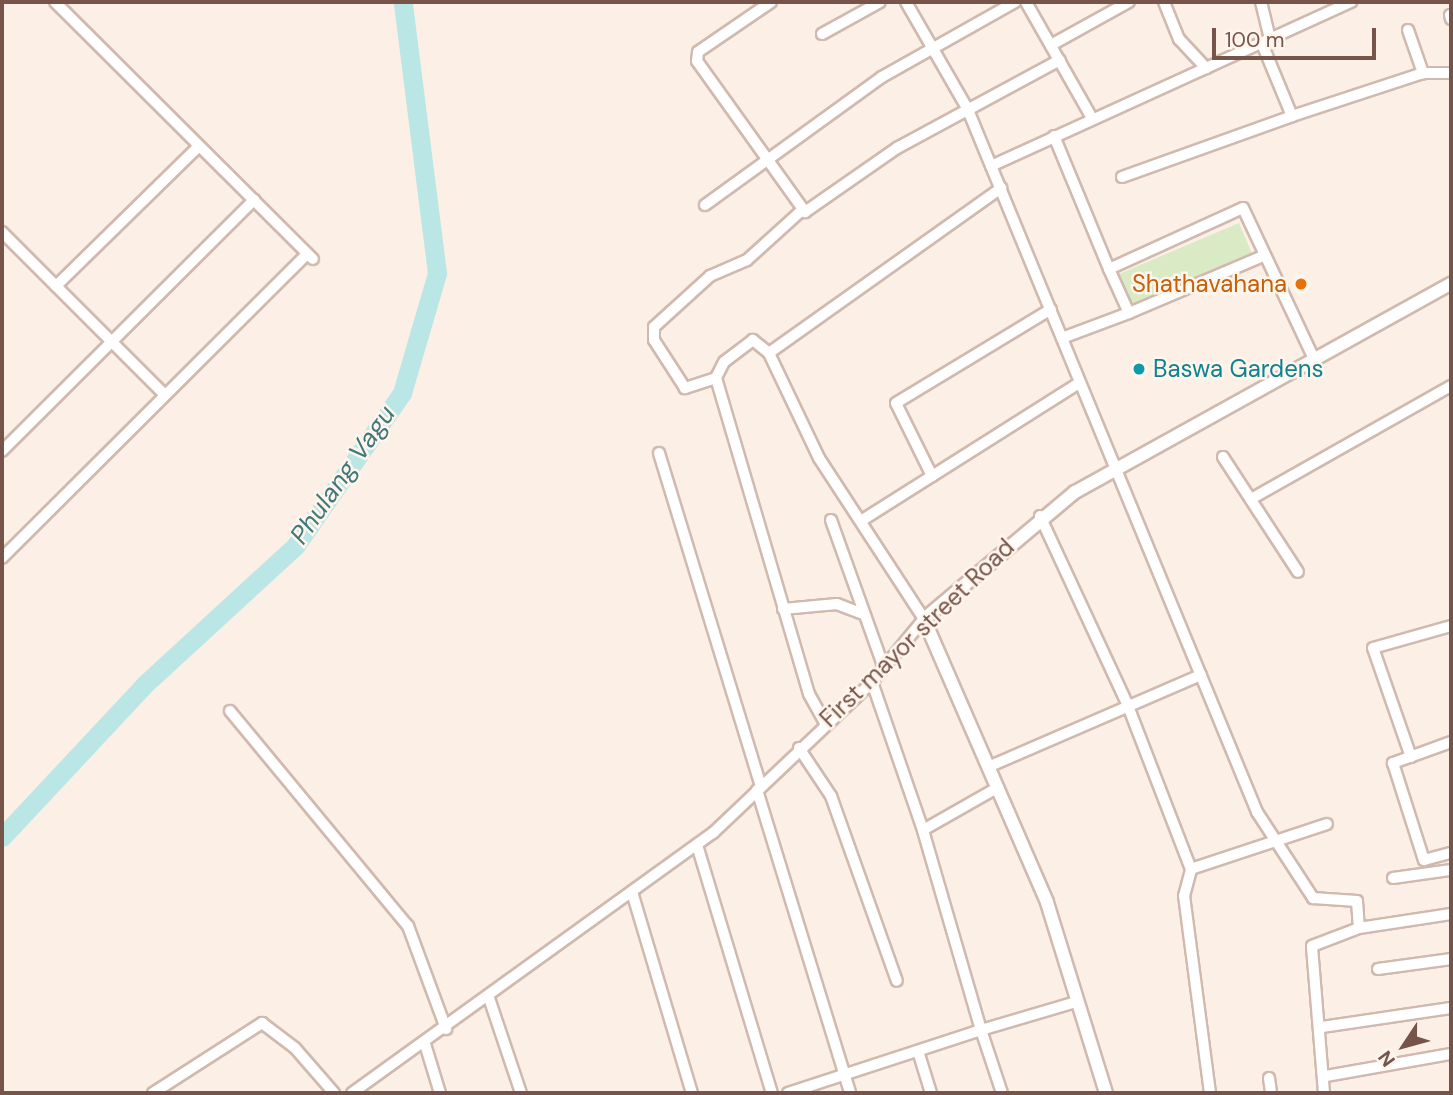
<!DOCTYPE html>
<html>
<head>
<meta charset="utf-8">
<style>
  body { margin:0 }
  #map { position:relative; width:1453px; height:1095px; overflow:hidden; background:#fcf0e6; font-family:"DM Sans",sans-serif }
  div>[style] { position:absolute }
  .green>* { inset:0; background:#d9eac4; transform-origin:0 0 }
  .river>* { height:19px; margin:-9.5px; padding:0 9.5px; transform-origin:9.5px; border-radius:9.5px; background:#bae6e6 }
  .roads { filter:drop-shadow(2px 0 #d0b9ae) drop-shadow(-2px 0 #d0b9ae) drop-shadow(0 2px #d0b9ae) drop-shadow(0 -2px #d0b9ae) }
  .minor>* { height:10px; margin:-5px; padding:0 5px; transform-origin:5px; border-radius:5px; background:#fff }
  .tertiary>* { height:12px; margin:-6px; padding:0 6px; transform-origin:6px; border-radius:6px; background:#fff }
  .dots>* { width:19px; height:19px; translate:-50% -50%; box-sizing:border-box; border:4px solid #fff5ec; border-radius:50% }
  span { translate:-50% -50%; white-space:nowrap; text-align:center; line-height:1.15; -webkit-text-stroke:5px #fff5ec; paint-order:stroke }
  .food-label { font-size:24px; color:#c56008 }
  .right { translate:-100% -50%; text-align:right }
  .culture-label { font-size:24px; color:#0d838f }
  .left { translate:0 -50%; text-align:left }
  .street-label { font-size:24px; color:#76544a }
  .water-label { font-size:26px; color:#3e797b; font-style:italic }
  .frame { position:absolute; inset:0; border:4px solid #76544a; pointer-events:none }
  .north { position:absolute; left:1369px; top:1011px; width:70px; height:70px; -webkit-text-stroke:5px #fff5ec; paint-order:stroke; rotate:234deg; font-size:19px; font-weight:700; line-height:28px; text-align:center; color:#76544a }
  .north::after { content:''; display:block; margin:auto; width:24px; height:32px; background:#76544a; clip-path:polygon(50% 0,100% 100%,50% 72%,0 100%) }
  .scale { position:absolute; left:1212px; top:28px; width:164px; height:32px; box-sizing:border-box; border:4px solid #76544a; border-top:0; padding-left:9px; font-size:21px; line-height:24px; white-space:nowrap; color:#76544a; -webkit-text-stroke:5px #fff5ec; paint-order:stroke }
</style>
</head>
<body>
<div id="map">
  <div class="green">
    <div style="left:1239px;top:223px;width:36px;height:130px;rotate:67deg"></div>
  </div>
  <div class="river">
    <div style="left:2px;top:837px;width:208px;rotate:-46.9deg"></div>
    <div style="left:144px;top:685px;width:207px;rotate:-42.6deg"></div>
    <div style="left:296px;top:545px;width:185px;rotate:-55.1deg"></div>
    <div style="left:402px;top:393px;width:125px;rotate:-73.7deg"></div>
    <div style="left:437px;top:273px;width:273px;rotate:-97.2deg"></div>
  </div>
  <div class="roads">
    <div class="minor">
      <div style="left:55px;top:2px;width:364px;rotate:44.9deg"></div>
      <div style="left:771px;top:2px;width:88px;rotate:145.6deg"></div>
      <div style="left:698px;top:52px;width:9px;rotate:96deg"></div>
      <div style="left:697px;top:61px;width:186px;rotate:54.4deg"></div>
      <div style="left:805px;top:212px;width:112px;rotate:-34.8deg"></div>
      <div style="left:897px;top:148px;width:185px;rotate:-28.4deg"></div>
      <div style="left:906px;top:2px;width:125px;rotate:60.1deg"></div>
      <div style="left:968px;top:110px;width:759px;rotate:67.62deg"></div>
      <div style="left:1257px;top:812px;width:103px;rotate:56.9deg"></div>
      <div style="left:1313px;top:898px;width:44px;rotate:3.9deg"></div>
      <div style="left:1357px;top:901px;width:27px;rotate:86deg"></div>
      <div style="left:1026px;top:2px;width:133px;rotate:60.4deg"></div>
      <div style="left:1164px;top:2px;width:40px;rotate:68deg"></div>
      <div style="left:1179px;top:39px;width:40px;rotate:47deg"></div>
      <div style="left:1261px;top:2px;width:42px;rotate:76.3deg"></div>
      <div style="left:1450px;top:15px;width:4px;rotate:76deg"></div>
      <div style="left:1408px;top:30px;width:46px;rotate:70.8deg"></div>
      <div style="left:822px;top:34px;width:66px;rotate:-28.9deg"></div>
      <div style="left:1051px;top:45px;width:89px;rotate:-28.9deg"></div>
      <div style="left:1263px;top:46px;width:76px;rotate:67.5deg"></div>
      <div style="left:1292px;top:116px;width:138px;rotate:-18.2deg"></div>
      <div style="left:1423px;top:73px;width:28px"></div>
      <div style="left:1054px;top:136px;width:144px;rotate:67.5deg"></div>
      <div style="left:1109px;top:269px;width:147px;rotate:-24.5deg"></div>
      <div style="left:1243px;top:208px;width:167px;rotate:64.8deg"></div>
      <div style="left:991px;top:166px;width:396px;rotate:-24.5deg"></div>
      <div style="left:1122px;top:177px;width:181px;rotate:-19.7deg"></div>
      <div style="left:705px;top:205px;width:218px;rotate:-35.9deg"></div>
      <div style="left:882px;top:77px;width:153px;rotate:-29.4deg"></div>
      <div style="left:2px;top:232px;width:228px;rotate:45deg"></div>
      <div style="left:1109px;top:269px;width:48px;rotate:65.6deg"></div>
      <div style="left:1129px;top:313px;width:146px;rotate:-23deg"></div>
      <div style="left:56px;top:286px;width:200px;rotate:-44.4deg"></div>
      <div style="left:1062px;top:338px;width:72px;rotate:-20.5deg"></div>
      <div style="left:769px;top:353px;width:285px;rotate:-35.4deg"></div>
      <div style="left:716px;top:378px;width:33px;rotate:162deg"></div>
      <div style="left:685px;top:388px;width:57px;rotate:-122.9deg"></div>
      <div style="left:654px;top:340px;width:13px;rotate:-90deg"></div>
      <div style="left:654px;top:327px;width:76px;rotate:-42.3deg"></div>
      <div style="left:710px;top:276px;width:40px;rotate:-23.4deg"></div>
      <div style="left:747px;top:260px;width:73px;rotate:-42.2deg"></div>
      <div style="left:2px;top:451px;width:356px;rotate:-44.9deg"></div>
      <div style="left:659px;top:453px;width:348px;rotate:73deg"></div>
      <div style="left:1223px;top:457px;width:137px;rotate:56.9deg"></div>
      <div style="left:932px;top:476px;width:81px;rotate:-116.3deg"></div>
      <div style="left:896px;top:403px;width:181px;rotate:-31.2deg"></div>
      <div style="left:1251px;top:499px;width:230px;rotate:-29.5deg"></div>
      <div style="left:1040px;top:516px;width:209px;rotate:65.1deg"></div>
      <div style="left:1128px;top:706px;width:175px;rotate:68.9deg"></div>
      <div style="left:864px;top:519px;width:254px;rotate:-32.3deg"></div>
      <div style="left:831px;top:520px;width:154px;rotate:70.3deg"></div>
      <div style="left:2px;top:558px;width:431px;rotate:-44.9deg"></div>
      <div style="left:783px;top:609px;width:54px;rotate:-5.3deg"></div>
      <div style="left:837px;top:604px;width:26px;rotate:21deg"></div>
      <div style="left:872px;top:682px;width:157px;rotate:71deg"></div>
      <div style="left:230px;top:711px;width:279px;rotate:50.4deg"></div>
      <div style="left:408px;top:926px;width:110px;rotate:69.7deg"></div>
      <div style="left:1451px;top:742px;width:62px;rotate:160.1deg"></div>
      <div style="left:1393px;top:763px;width:102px;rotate:72.3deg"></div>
      <div style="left:1424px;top:860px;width:28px;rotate:-15deg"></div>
      <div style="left:799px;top:748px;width:58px;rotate:56.3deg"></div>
      <div style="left:831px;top:796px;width:196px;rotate:70.4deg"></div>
      <div style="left:1411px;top:757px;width:115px;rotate:-109.2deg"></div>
      <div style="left:1373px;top:648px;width:81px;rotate:-15.8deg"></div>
      <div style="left:988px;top:767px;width:232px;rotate:-23.4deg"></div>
      <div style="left:757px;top:790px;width:317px;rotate:72.9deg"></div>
      <div style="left:697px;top:845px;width:259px;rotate:73.2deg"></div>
      <div style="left:1393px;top:878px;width:59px;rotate:-7.9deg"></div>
      <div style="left:632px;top:892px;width:210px;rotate:73.4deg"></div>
      <div style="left:1378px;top:969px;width:74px;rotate:-7.8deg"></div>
      <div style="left:489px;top:998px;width:100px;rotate:71.4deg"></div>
      <div style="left:1322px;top:1027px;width:130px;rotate:-8.4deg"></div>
      <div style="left:425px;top:1044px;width:51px;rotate:73deg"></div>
      <div style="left:918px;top:1051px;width:44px;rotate:72.8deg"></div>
      <div style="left:1326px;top:1076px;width:127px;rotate:-10deg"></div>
      <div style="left:1269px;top:1078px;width:15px;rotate:82deg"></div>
      <div style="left:153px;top:1093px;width:130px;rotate:-32.7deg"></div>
      <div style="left:262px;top:1023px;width:41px;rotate:37.1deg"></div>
      <div style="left:295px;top:1048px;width:60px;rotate:49.1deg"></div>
      <div style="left:352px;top:1093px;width:445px;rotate:-35.8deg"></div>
      <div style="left:713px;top:833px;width:219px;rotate:-43.5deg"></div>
      <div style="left:872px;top:682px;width:82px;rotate:-50.5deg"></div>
      <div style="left:924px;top:619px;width:192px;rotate:-123.1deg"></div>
      <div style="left:819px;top:458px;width:116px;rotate:-115.5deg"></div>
      <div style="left:769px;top:353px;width:21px;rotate:-141deg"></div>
      <div style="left:753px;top:340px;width:36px;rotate:143deg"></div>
      <div style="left:724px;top:362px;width:18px;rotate:117deg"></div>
      <div style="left:716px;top:378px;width:329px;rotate:73.6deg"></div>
      <div style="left:809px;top:694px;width:33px;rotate:61deg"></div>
      <div style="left:788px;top:1093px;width:203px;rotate:-18.1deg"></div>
      <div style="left:981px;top:1030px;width:208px;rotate:-106.2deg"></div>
      <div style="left:923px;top:830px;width:85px;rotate:-29.6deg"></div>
      <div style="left:1002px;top:1093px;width:66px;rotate:-108.4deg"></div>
      <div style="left:981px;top:1030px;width:99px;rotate:-16.4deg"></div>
      <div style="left:1210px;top:1093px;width:199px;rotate:-97.5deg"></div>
      <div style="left:1184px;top:896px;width:28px;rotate:-75deg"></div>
      <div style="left:1191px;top:869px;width:143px;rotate:-18.3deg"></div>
      <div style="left:1324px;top:1093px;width:147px;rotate:-94.7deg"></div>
      <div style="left:1312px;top:946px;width:50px;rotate:-21deg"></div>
      <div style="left:1359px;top:928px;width:93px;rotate:-8.7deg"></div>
    </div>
    <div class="tertiary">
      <div style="left:1106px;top:1093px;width:200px;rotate:-107.2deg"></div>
      <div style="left:1047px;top:902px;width:309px;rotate:-113.5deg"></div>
      <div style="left:924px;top:619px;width:197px;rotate:-40.1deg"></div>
      <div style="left:1075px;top:492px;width:430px;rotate:-29deg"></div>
    </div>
  </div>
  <div class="dots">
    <div style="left:1301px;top:284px;background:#e8710a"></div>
    <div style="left:1139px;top:369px;background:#0f9aa8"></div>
  </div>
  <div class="food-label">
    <span class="right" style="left:1287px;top:284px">Shathavahana</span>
  </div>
  <div class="culture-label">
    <span class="left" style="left:1153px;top:369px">Baswa Gardens</span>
  </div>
  <div class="street-label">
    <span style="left:917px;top:633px;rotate:-44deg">First mayor street Road</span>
  </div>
  <div class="water-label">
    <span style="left:343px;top:475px;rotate:-55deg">Phulang Vagu</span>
  </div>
  <div class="frame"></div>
  <div class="north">N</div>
  <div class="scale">100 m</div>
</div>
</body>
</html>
